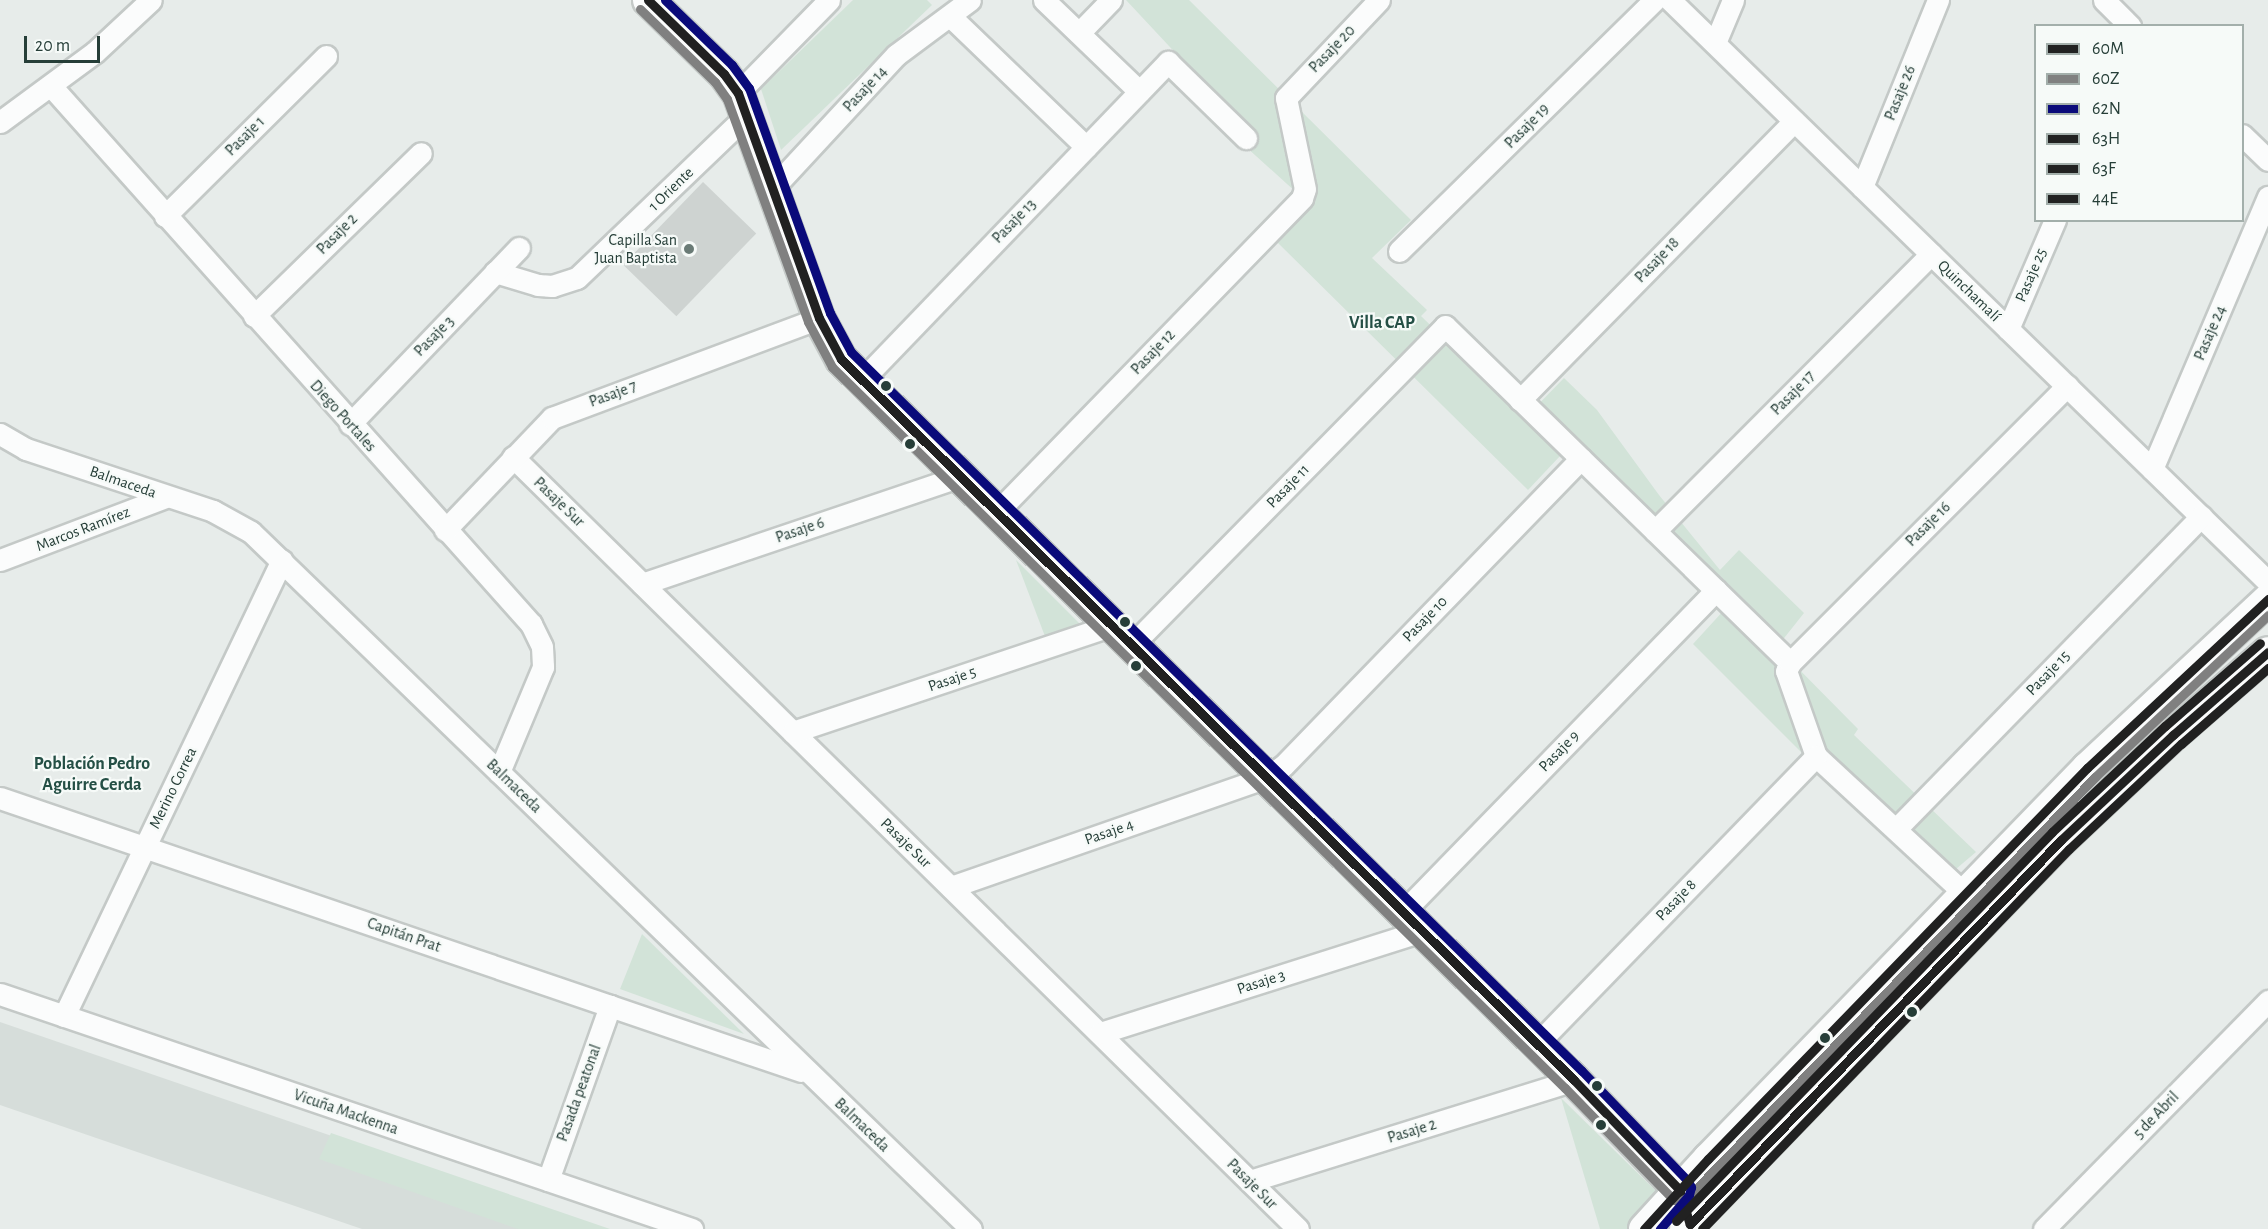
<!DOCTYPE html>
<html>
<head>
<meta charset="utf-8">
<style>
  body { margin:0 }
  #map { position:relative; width:2268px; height:1229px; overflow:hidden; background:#e7ecea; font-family:"Alegreya Sans",sans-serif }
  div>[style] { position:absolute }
  .built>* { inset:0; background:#d6ddda }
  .green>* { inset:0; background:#d2e3d8 }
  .building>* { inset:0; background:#ced3d1; transform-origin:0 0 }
  .roads { filter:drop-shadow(2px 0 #c4c9c7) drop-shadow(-2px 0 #c4c9c7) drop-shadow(0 2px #c4c9c7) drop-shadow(0 -2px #c4c9c7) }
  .street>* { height:21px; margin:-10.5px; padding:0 10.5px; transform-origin:10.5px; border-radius:10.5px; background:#fbfcfc }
  .secondary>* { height:30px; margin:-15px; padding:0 15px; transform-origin:15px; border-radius:15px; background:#fbfcfc }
  .bus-1>* { height:9px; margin:-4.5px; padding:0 4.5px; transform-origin:4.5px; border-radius:4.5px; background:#212121 }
  .bus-2>* { height:9px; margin:-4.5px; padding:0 4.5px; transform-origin:4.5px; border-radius:4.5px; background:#808080 }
  .bus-3>* { height:9px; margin:-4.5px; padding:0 4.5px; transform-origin:4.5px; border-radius:4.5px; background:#0a0a7a }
  .bus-4>* { height:9px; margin:-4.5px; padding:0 4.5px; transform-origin:4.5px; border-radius:4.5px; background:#212121 }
  .bus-5>* { height:9px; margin:-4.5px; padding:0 4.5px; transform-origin:4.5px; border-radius:4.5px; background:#212121 }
  .bus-6>* { height:9px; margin:-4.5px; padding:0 4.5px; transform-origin:4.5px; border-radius:4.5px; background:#212121 }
  .dots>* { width:16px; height:16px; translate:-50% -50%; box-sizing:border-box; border:3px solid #f6faf8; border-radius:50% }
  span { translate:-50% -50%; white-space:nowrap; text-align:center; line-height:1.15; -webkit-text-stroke:4.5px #f6faf8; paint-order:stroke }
  .street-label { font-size:16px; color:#263e38 }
  .poi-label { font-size:16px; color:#263e38 }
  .right { translate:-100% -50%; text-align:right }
  .neighbourhood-label { font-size:18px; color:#244f45; font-weight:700 }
  .legend { position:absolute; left:2034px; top:24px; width:210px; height:198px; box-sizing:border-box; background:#f6faf8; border:2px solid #a3afab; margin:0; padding:8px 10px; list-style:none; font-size:18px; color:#263e38 }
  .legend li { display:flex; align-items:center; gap:12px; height:30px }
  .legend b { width:30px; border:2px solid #a3afab }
  .scale { position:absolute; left:24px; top:36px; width:76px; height:27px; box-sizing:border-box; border:3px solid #263e38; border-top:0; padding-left:8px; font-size:18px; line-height:21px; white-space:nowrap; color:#263e38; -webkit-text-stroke:4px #f6faf8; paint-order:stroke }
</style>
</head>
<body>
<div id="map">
  <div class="built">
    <div style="clip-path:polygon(0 1022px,602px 1229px,362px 1229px,0 1105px)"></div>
  </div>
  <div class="green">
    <div style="clip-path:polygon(853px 0,927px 0,932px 5px,781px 150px,761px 89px)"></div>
    <div style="clip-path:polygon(1126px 0,1189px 0,1411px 220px,1372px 258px,1427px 310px,1421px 316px,1525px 418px,1564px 378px,1597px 410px,1659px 495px,1720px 570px,1739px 550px,1804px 613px,1777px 647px,1858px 729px,1854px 735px,1976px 852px,1956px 869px,1798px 723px,1802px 753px,1693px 644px,1725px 609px,1560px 456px,1528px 490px,1277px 242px,1309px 204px,1169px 77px,1183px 61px)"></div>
    <div style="clip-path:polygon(1016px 560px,1083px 627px,1046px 639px)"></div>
    <div style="clip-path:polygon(642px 934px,744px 1034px,620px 989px)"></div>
    <div style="clip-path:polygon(1561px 1098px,1659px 1194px,1629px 1229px,1600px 1229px)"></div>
    <div style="clip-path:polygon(331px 1133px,610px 1229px,518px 1229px,319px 1159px)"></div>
  </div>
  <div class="building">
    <div style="left:703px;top:182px;width:74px;height:115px;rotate:44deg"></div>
  </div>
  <div class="roads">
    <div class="street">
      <div style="left:1044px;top:0;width:132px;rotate:43.8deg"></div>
      <div style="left:1670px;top:0;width:834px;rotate:44.22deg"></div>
      <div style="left:2104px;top:0;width:37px;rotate:45deg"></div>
      <div style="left:950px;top:16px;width:189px;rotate:43.9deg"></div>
      <div style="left:1079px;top:33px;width:46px;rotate:-45.9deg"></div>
      <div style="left:1715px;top:43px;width:47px;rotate:-67.3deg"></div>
      <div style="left:51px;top:86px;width:721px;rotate:48.26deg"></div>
      <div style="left:531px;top:624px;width:25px;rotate:64deg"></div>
      <div style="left:542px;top:647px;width:20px;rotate:87deg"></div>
      <div style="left:543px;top:667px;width:114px;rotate:112.7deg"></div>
      <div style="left:738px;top:93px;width:130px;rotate:-45.6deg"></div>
      <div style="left:0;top:122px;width:118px;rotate:-36.4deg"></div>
      <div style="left:95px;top:52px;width:76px;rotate:-42.9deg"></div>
      <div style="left:2242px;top:135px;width:36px;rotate:44deg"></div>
      <div style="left:1862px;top:187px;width:202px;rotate:-67.9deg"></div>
      <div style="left:771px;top:190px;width:184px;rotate:-47.2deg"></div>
      <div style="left:896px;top:55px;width:92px;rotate:-36.6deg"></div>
      <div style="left:165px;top:216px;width:227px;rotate:-44.8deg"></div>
      <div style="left:1399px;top:251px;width:358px;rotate:-44.5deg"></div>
      <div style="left:495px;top:272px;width:45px;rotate:16.8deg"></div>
      <div style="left:538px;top:285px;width:14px;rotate:4deg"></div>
      <div style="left:552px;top:286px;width:26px;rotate:-18deg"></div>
      <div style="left:577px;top:278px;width:236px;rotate:-43.8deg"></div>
      <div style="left:254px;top:316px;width:233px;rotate:-44.3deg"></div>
      <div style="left:2008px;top:329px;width:119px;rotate:-66.7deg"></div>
      <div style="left:861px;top:381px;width:443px;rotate:-46.1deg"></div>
      <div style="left:1168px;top:62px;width:109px;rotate:44.3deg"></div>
      <div style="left:1520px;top:400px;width:391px;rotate:-45.5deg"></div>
      <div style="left:350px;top:424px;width:244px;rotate:-46.2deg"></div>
      <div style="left:0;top:434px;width:30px;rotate:30deg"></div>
      <div style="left:26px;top:449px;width:197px;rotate:18.3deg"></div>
      <div style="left:213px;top:511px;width:43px;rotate:28.9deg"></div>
      <div style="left:251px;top:532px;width:1002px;rotate:44.07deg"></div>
      <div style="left:513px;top:457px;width:1101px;rotate:44.52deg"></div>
      <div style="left:2152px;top:469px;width:296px;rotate:-66.9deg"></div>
      <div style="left:996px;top:513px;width:439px;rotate:-45.8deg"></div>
      <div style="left:1302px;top:198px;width:9px;rotate:-72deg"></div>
      <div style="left:1305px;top:189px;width:93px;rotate:-101.8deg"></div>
      <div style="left:1286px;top:98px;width:135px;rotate:-46.5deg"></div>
      <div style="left:445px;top:530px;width:155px;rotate:-46.3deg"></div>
      <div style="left:552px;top:418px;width:285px;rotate:-20.5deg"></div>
      <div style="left:1655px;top:531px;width:391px;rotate:-45.1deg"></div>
      <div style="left:0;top:560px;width:178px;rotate:-20.8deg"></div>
      <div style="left:642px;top:584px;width:334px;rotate:-18.7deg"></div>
      <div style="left:1132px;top:645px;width:447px;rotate:-45.5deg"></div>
      <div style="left:1445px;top:326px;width:482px;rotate:44.3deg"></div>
      <div style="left:793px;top:732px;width:336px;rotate:-18.5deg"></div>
      <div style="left:0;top:798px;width:846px;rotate:18.82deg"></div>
      <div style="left:1896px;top:829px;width:437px;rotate:-45.7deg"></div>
      <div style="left:951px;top:887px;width:335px;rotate:-19.2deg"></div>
      <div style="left:1267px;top:777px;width:19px;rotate:-35deg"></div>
      <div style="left:1283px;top:766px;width:428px;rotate:-45.9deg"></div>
      <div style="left:1965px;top:894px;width:203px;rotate:-137.2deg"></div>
      <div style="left:1816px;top:756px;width:90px;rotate:-109.4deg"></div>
      <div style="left:1786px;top:671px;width:9px;rotate:-63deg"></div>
      <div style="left:1790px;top:663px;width:392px;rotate:-45deg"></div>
      <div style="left:1403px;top:912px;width:449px;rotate:-45.8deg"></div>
      <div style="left:0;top:994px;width:731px;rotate:18.76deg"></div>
      <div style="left:64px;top:1016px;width:505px;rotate:-64.45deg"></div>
      <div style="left:1100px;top:1033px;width:338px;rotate:-17.6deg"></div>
      <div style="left:1537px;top:1044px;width:401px;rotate:-45.9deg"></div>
      <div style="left:548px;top:1180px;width:185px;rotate:-70.4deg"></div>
      <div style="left:1250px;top:1181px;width:339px;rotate:-17.3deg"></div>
      <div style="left:2044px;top:1229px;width:320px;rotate:-45.5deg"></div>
    </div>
    <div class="secondary">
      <div style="left:648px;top:0;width:106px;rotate:44.2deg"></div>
      <div style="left:724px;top:74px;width:24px;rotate:54deg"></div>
      <div style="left:738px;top:93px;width:239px;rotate:70.2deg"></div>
      <div style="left:819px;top:318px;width:47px;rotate:61.8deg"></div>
      <div style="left:841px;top:359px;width:1028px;rotate:44.53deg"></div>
      <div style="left:1574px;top:1080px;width:151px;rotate:46.1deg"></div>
      <div style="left:1679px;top:1189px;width:37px;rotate:73deg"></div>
      <div style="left:1644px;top:1229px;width:95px;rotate:-47.6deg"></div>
      <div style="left:1708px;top:1159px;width:545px;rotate:-45.89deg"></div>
      <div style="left:2087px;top:768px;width:248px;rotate:-43deg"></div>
      <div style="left:1685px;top:1229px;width:541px;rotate:-45.97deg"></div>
      <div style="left:2061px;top:840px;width:154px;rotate:-43.2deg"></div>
      <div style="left:2173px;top:735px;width:126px;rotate:-41.1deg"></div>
    </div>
  </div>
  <div class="bus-1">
    <div style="left:648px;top:0;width:106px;rotate:44.2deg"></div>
    <div style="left:724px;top:74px;width:24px;rotate:54deg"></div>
    <div style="left:738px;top:93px;width:239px;rotate:70.2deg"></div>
    <div style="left:819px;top:318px;width:47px;rotate:61.8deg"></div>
    <div style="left:841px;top:359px;width:1028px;rotate:44.53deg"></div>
    <div style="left:1574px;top:1080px;width:151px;rotate:46.1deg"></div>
    <div style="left:1679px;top:1189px;width:37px;rotate:73deg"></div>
    <div style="left:1690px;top:1224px;width:534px;rotate:-45.99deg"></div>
    <div style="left:2061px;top:840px;width:154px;rotate:-43.2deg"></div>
    <div style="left:2173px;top:735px;width:126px;rotate:-41.1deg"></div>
  </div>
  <div class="bus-2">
    <div style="left:640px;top:9px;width:105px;rotate:44.2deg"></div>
    <div style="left:715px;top:82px;width:21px;rotate:55deg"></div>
    <div style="left:727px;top:99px;width:237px;rotate:70deg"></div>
    <div style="left:808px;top:322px;width:51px;rotate:61.9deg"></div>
    <div style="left:832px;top:367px;width:1028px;rotate:44.53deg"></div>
    <div style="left:1565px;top:1088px;width:156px;rotate:45.8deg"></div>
    <div style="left:1674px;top:1200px;width:7px;rotate:8deg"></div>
    <div style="left:1681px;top:1201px;width:8px;rotate:-30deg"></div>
    <div style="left:1688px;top:1197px;width:585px;rotate:-45.9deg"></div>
    <div style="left:2095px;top:777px;width:237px;rotate:-43.1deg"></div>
  </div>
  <div class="bus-3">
    <div style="left:665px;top:0;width:93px;rotate:44.1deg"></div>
    <div style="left:732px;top:65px;width:29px;rotate:54deg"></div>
    <div style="left:749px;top:88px;width:239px;rotate:70.2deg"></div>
    <div style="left:830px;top:313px;width:44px;rotate:61.7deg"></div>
    <div style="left:851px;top:352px;width:1025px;rotate:44.53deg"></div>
    <div style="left:1582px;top:1071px;width:153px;rotate:46.1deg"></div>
    <div style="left:1688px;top:1181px;width:7px;rotate:63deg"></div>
    <div style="left:1691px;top:1187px;width:8px;rotate:104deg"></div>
    <div style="left:1689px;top:1195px;width:45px;rotate:130.5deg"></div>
  </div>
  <div class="bus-4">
    <div style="left:1644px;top:1229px;width:95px;rotate:-47.6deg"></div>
    <div style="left:1708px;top:1159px;width:545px;rotate:-45.89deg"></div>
    <div style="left:2087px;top:768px;width:248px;rotate:-43deg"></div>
  </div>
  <div class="bus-5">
    <div style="left:1702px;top:1229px;width:528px;rotate:-46deg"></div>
    <div style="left:2069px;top:849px;width:154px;rotate:-43.2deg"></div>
    <div style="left:2181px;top:744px;width:116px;rotate:-41.1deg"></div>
  </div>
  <div class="bus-6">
    <div style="left:1676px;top:1221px;width:541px;rotate:-45.97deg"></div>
    <div style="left:2052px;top:832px;width:155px;rotate:-43.2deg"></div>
    <div style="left:2165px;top:726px;width:126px;rotate:-41.1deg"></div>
  </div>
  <div class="dots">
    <div style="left:689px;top:249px;background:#6a7b76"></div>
    <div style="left:886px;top:386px;background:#263e38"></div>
    <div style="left:910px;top:444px;background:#263e38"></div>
    <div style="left:1125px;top:622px;background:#263e38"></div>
    <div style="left:1136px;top:666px;background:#263e38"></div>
    <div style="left:1912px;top:1012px;background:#263e38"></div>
    <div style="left:1825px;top:1038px;background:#263e38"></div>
    <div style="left:1597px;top:1086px;background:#263e38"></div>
    <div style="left:1601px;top:1125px;background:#263e38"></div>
  </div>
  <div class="street-label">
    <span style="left:1332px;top:49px;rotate:-46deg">Pasaje 20</span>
    <span style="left:865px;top:89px;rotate:-47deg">Pasaje 14</span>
    <span style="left:1900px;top:93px;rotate:-68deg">Pasaje 26</span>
    <span style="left:1527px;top:126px;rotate:-45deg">Pasaje 19</span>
    <span style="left:245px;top:136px;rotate:-45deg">Pasaje 1</span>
    <span style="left:671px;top:189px;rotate:-44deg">1 Oriente</span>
    <span style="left:1014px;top:221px;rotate:-46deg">Pasaje 13</span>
    <span style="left:337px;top:234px;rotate:-45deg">Pasaje 2</span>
    <span style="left:1657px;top:260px;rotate:-46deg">Pasaje 18</span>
    <span style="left:2031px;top:275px;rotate:-67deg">Pasaje 25</span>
    <span style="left:1969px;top:291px;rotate:44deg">Quinchamalí</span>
    <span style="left:2210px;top:333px;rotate:-67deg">Pasaje 24</span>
    <span style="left:434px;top:336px;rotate:-46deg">Pasaje 3</span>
    <span style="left:1153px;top:352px;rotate:-46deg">Pasaje 12</span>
    <span style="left:1793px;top:393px;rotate:-45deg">Pasaje 17</span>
    <span style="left:613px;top:394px;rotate:-20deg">Pasaje 7</span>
    <span style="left:343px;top:416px;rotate:48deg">Diego Portales</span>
    <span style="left:123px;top:482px;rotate:19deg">Balmaceda</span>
    <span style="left:1288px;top:486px;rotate:-46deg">Pasaje 11</span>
    <span style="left:559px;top:502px;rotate:44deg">Pasaje Sur</span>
    <span style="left:1928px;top:524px;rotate:-45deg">Pasaje 16</span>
    <span style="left:83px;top:529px;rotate:-21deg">Marcos Ramírez</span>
    <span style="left:800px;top:530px;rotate:-19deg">Pasaje 6</span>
    <span style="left:1425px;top:619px;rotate:-46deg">Pasaje 10</span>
    <span style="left:2048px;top:673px;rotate:-46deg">Pasaje 15</span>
    <span style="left:952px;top:679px;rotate:-19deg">Pasaje 5</span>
    <span style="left:1559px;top:751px;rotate:-46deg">Pasaje 9</span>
    <span style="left:514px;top:786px;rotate:44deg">Balmaceda</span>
    <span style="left:173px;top:788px;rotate:-64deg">Merino Correa</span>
    <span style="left:1109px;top:832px;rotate:-19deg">Pasaje 4</span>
    <span style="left:906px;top:843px;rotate:44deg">Pasaje Sur</span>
    <span style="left:1676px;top:900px;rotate:-46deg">Pasaje 8</span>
    <span style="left:404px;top:935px;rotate:19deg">Capitán Prat</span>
    <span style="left:1261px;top:982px;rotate:-18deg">Pasaje 3</span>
    <span style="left:579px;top:1093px;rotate:-70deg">Pasada peatonal</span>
    <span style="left:346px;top:1112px;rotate:19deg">Vicuña Mackenna</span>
    <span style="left:2156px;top:1115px;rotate:-46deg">5 de Abril</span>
    <span style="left:862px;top:1125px;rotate:44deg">Balmaceda</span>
    <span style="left:1412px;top:1131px;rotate:-17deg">Pasaje 2</span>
    <span style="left:1252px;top:1184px;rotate:45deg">Pasaje Sur</span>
  </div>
  <div class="poi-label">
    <span class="right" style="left:677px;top:249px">Capilla San<br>Juan Baptista</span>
  </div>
  <div class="neighbourhood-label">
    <span style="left:1382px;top:323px">Villa CAP</span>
    <span style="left:92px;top:775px">Población Pedro<br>Aguirre Cerda</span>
  </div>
  <ul class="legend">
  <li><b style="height:8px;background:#212121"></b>60M</li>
  <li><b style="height:8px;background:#808080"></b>60Z</li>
  <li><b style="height:8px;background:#0a0a7a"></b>62N</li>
  <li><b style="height:8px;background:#212121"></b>63H</li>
  <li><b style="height:8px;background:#212121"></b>63F</li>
  <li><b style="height:8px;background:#212121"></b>44E</li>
  </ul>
  <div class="scale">20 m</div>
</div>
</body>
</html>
